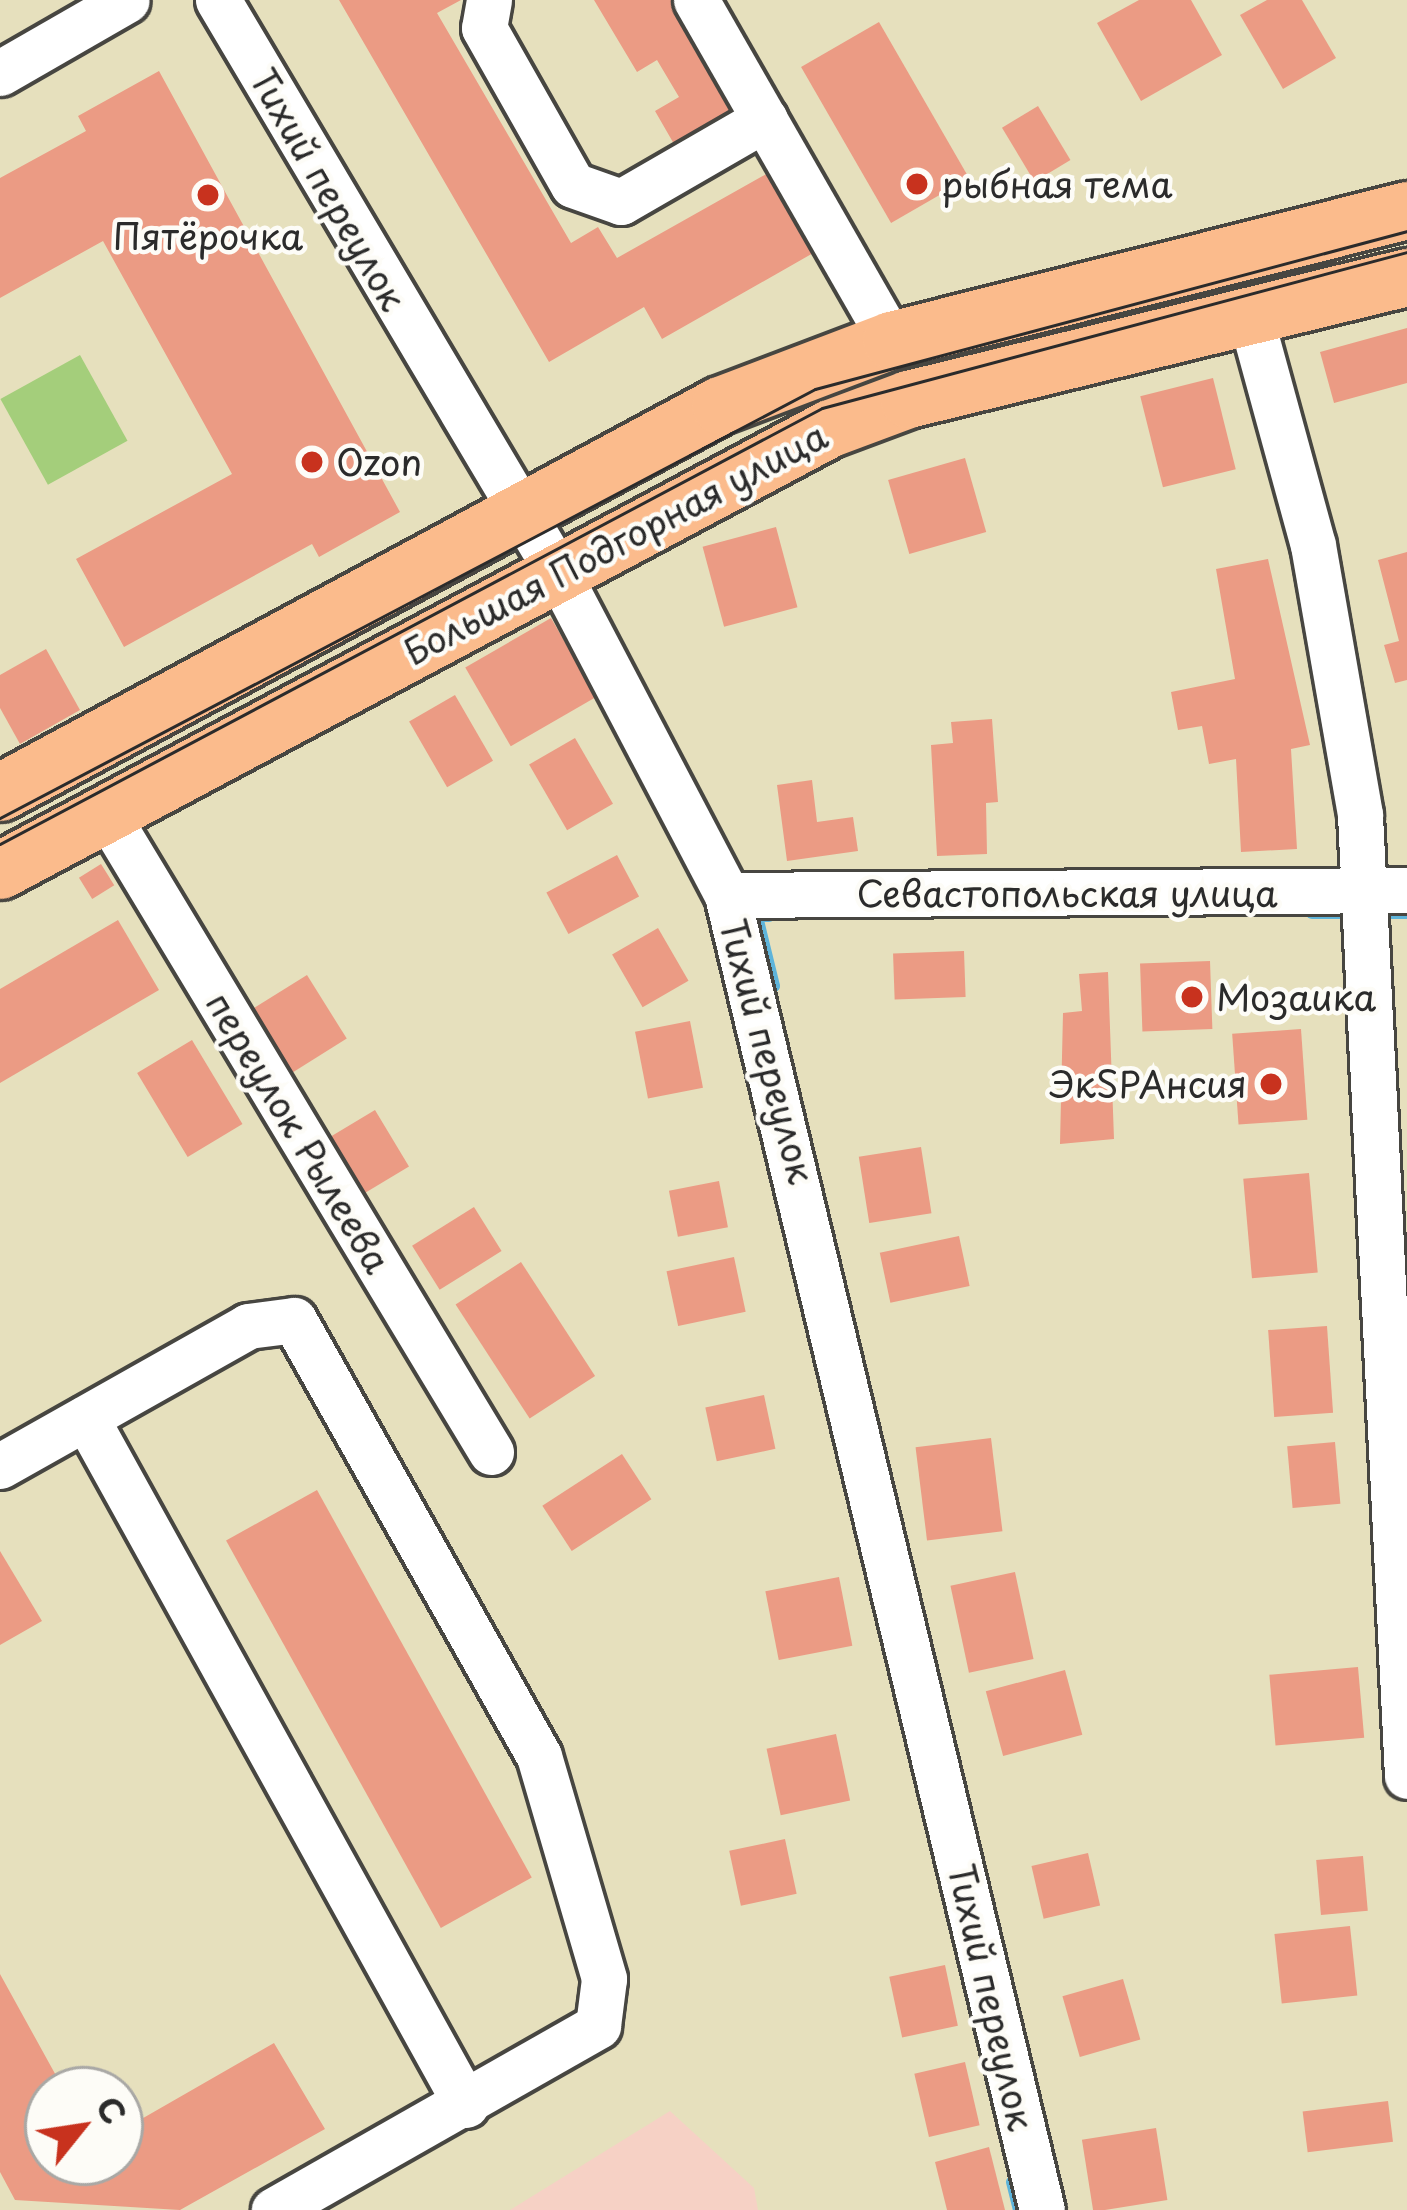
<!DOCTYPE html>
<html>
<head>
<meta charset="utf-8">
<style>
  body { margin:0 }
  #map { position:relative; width:1407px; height:2210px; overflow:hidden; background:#e6e0bd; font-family:"Playpen Sans",sans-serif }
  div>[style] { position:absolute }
  .built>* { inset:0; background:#f6d1c5 }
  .green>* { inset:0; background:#a4ce7b; transform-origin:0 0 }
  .stream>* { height:12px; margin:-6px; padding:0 6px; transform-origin:6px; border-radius:6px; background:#5eb4da }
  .building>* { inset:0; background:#eb9b84; transform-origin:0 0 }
  .roads { filter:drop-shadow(3px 0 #474641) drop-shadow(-3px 0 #474641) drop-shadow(0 3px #474641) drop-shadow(0 -3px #474641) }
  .minor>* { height:45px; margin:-22.5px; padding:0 22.5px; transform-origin:22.5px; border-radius:22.5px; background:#fff }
  .major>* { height:57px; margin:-28.5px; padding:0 28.5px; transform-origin:28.5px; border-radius:28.5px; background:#fbbb8c }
  .tram>* { height:3px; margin:-1.5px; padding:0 1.5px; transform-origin:1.5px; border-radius:1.5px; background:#2b2b2b }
  .dots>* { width:33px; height:33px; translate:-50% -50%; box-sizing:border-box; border:6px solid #fdfcf7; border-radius:50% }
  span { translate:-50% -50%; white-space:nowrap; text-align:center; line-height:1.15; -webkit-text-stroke:9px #fdfcf7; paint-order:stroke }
  .poi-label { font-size:36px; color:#2b2b2b }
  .left { translate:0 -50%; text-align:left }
  .right { translate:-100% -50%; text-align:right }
  .street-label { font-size:36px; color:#2b2b2b }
  .north { position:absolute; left:24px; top:2066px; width:120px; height:120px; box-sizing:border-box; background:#fdfcf7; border:3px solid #a9a8a5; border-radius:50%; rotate:60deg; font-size:33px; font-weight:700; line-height:48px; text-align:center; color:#2b2b2b }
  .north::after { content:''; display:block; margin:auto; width:42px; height:54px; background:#c8321e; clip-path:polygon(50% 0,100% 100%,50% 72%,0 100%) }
</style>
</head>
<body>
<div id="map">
  <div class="built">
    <div style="clip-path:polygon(670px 2111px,754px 2188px,758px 2210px,510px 2210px)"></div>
  </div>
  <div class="green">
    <div style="left:80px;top:355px;width:98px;height:91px;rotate:61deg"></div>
  </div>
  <div class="stream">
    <div style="left:1312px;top:913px;width:95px"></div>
    <div style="left:762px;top:997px;width:16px;rotate:-43deg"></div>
    <div style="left:774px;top:986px;width:72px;rotate:-103.7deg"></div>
    <div style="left:757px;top:916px;width:12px"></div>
    <div style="left:1012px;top:2182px;width:29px;rotate:76deg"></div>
  </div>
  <div class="building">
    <div style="clip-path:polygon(339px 0,461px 0,437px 13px,571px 243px,598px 227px,617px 258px,777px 168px,822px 248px,662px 339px,644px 307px,549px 362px)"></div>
    <div style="clip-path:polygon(594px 0,687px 0,707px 34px,691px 44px,731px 110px,674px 144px,655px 111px,679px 97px,657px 60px,637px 72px)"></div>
    <div style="clip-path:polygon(1139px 0,1191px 0,1222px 55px,1141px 101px,1097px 23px)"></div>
    <div style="clip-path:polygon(1267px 0,1302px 0,1336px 58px,1283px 89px,1240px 15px)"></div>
    <div style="left:879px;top:22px;width:180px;height:90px;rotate:60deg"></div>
    <div style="clip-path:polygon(159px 71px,400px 512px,319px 557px,312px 544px,124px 647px,76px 559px,232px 474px,103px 241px,0 298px,0 178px,86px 131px,78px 116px)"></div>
    <div style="left:1038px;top:106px;width:63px;height:42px;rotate:59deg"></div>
    <div style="clip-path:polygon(1407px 328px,1407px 383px,1334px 403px,1320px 352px)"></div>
    <div style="left:1213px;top:378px;width:94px;height:75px;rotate:76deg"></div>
    <div style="left:965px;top:458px;width:77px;height:80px;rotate:74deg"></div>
    <div style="left:776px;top:527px;width:83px;height:76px;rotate:75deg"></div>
    <div style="clip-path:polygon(1407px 552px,1407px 680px,1395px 683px,1384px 645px,1399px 641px,1378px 560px)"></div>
    <div style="clip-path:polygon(1268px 559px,1310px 745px,1291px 749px,1297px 849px,1241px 852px,1236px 759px,1209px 764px,1202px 726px,1178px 730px,1171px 692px,1235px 679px,1216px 569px)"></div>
    <div style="left:551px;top:618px;width:91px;height:99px;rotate:60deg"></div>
    <div style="clip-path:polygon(46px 649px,80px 710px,20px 744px,0 708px,0 675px)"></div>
    <div style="left:455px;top:695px;width:76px;height:53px;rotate:60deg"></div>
    <div style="clip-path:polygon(992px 719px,998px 802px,986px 803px,987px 854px,937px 856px,931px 745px,953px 743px,951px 722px)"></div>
    <div style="left:575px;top:738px;width:76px;height:53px;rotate:60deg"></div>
    <div style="clip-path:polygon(812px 780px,817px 822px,853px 817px,858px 851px,787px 861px,777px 785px)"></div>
    <div style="left:617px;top:855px;width:47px;height:80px;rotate:62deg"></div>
    <div style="left:101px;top:864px;width:25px;height:26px;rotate:58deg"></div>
    <div style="clip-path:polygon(118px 920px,159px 990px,0 1083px,0 989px)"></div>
    <div style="left:658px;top:928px;width:61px;height:53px;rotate:60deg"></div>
    <div style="left:964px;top:951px;width:46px;height:71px;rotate:88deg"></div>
    <div style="left:1210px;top:961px;width:68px;height:70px;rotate:88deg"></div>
    <div style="clip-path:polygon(1108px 972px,1114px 1139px,1060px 1144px,1063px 1013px,1082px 1011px,1079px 974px)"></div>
    <div style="left:307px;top:975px;width:75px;height:70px;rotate:58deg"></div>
    <div style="left:690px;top:1021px;width:68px;height:56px;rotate:79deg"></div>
    <div style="left:1301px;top:1029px;width:91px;height:69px;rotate:86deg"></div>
    <div style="left:192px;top:1040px;width:98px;height:64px;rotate:59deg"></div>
    <div style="left:375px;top:1110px;width:66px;height:51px;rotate:59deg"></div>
    <div style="left:921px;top:1147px;width:67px;height:63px;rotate:81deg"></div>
    <div style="left:1309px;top:1173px;width:100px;height:66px;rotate:85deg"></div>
    <div style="left:719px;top:1181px;width:47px;height:51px;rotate:79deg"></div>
    <div style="left:474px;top:1207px;width:52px;height:73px;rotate:58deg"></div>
    <div style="left:959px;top:1236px;width:51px;height:81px;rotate:78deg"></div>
    <div style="left:734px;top:1257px;width:56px;height:69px;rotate:78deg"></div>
    <div style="left:521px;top:1262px;width:136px;height:78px;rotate:57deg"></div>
    <div style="left:1327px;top:1326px;width:87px;height:59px;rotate:86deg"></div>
    <div style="left:764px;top:1395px;width:55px;height:60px;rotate:78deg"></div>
    <div style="left:991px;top:1438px;width:94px;height:76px;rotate:83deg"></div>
    <div style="left:1335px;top:1442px;width:62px;height:48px;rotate:85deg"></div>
    <div style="left:622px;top:1454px;width:54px;height:95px;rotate:57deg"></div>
    <div style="left:317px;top:1490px;width:443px;height:104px;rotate:61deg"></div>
    <div style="clip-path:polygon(0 1551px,42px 1621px,0 1645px)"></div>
    <div style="left:1015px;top:1572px;width:89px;height:66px;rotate:78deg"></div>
    <div style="left:839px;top:1577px;width:70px;height:75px;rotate:79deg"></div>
    <div style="left:1358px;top:1667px;width:71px;height:89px;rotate:85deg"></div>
    <div style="left:1065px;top:1670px;width:67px;height:82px;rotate:75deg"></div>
    <div style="left:836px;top:1734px;width:68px;height:71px;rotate:78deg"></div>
    <div style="left:785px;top:1839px;width:56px;height:57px;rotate:78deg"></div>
    <div style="left:1088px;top:1853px;width:54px;height:58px;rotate:77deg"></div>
    <div style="left:1363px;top:1856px;width:55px;height:47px;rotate:85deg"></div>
    <div style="left:1350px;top:1926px;width:70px;height:76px;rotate:84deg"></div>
    <div style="left:945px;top:1965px;width:62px;height:57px;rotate:78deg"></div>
    <div style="clip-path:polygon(0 1974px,64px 2090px,48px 2090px,48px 2162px,120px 2162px,120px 2117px,138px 2121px,274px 2043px,325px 2129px,180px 2210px,15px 2200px,0 2172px)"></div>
    <div style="left:1123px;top:1979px;width:63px;height:63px;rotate:74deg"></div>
    <div style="left:965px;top:2062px;width:65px;height:52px;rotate:77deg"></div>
    <div style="left:1388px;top:2101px;width:41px;height:86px;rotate:83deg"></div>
    <div style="left:1156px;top:2128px;width:73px;height:75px;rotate:81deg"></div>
    <div style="clip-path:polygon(989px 2147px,1005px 2210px,947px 2210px,935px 2162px)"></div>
  </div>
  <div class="roads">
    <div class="minor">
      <div style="left:218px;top:0;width:666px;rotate:59.32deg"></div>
      <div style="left:558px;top:573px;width:364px;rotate:62.3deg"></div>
      <div style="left:727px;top:895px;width:1352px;rotate:76.53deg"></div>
      <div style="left:489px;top:0;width:28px;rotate:100deg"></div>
      <div style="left:484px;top:28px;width:180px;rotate:60.5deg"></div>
      <div style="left:573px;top:185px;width:51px;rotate:19.5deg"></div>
      <div style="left:621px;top:202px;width:166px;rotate:-30deg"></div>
      <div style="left:696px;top:0;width:392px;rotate:60.2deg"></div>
      <div style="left:0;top:73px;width:146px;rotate:-29.9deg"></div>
      <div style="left:1250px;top:315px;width:238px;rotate:74.7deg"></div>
      <div style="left:1313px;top:545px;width:274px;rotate:80.1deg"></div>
      <div style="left:1360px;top:815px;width:962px;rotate:87.2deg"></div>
      <div style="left:106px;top:813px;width:746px;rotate:58.93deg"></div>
      <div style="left:727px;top:895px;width:680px;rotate:-0.42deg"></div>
      <div style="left:86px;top:1418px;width:785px;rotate:61.05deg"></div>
      <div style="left:0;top:1466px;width:285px;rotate:-29.4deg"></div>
      <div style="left:248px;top:1326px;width:46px;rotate:-7.4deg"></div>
      <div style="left:294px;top:1320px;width:500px;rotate:60.67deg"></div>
      <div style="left:539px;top:1756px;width:232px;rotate:73.7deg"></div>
      <div style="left:604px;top:1979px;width:47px;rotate:97.3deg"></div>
      <div style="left:598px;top:2026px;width:373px;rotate:150.4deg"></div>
    </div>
    <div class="major">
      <div style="left:0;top:792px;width:817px;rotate:-28.26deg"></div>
      <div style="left:720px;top:405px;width:183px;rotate:-20.8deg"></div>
      <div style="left:891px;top:340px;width:532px;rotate:-14.14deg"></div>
      <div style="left:0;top:870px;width:940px;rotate:-28.04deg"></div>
      <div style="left:830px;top:428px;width:83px;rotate:-20.4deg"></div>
      <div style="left:908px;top:399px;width:514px;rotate:-13.74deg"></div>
    </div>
  </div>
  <div class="tram">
    <div style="left:0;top:818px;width:921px;rotate:-27.76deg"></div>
    <div style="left:815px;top:389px;width:613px;rotate:-14.94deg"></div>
    <div style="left:0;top:844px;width:930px;rotate:-27.94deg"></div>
    <div style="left:822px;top:408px;width:605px;rotate:-14.93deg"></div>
  </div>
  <div class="dots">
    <div style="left:917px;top:184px;background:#c8321e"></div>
    <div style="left:208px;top:195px;background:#c8321e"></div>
    <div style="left:312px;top:462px;background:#c8321e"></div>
    <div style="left:1192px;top:997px;background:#c8321e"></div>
    <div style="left:1271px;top:1084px;background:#c8321e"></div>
  </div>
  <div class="poi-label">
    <span class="left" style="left:941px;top:184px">рыбная тема</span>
    <span style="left:208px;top:236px">Пятёрочка</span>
    <span class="left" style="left:336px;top:462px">Ozon</span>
    <span class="left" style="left:1216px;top:997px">Мозаика</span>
    <span class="right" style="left:1247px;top:1084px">ЭкSPAнсия</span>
  </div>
  <div class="street-label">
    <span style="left:329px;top:189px;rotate:60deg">Тихий переулок</span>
    <span style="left:615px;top:543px;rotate:-28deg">Большая Подгорная улица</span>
    <span style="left:1067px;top:893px">Севастопольская улица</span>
    <span style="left:768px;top:1051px;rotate:75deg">Тихий переулок</span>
    <span style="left:299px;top:1132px;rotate:59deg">переулок Рылеева</span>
    <span style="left:992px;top:1997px;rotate:77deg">Тихий переулок</span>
  </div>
  <div class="north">С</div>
</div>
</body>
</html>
